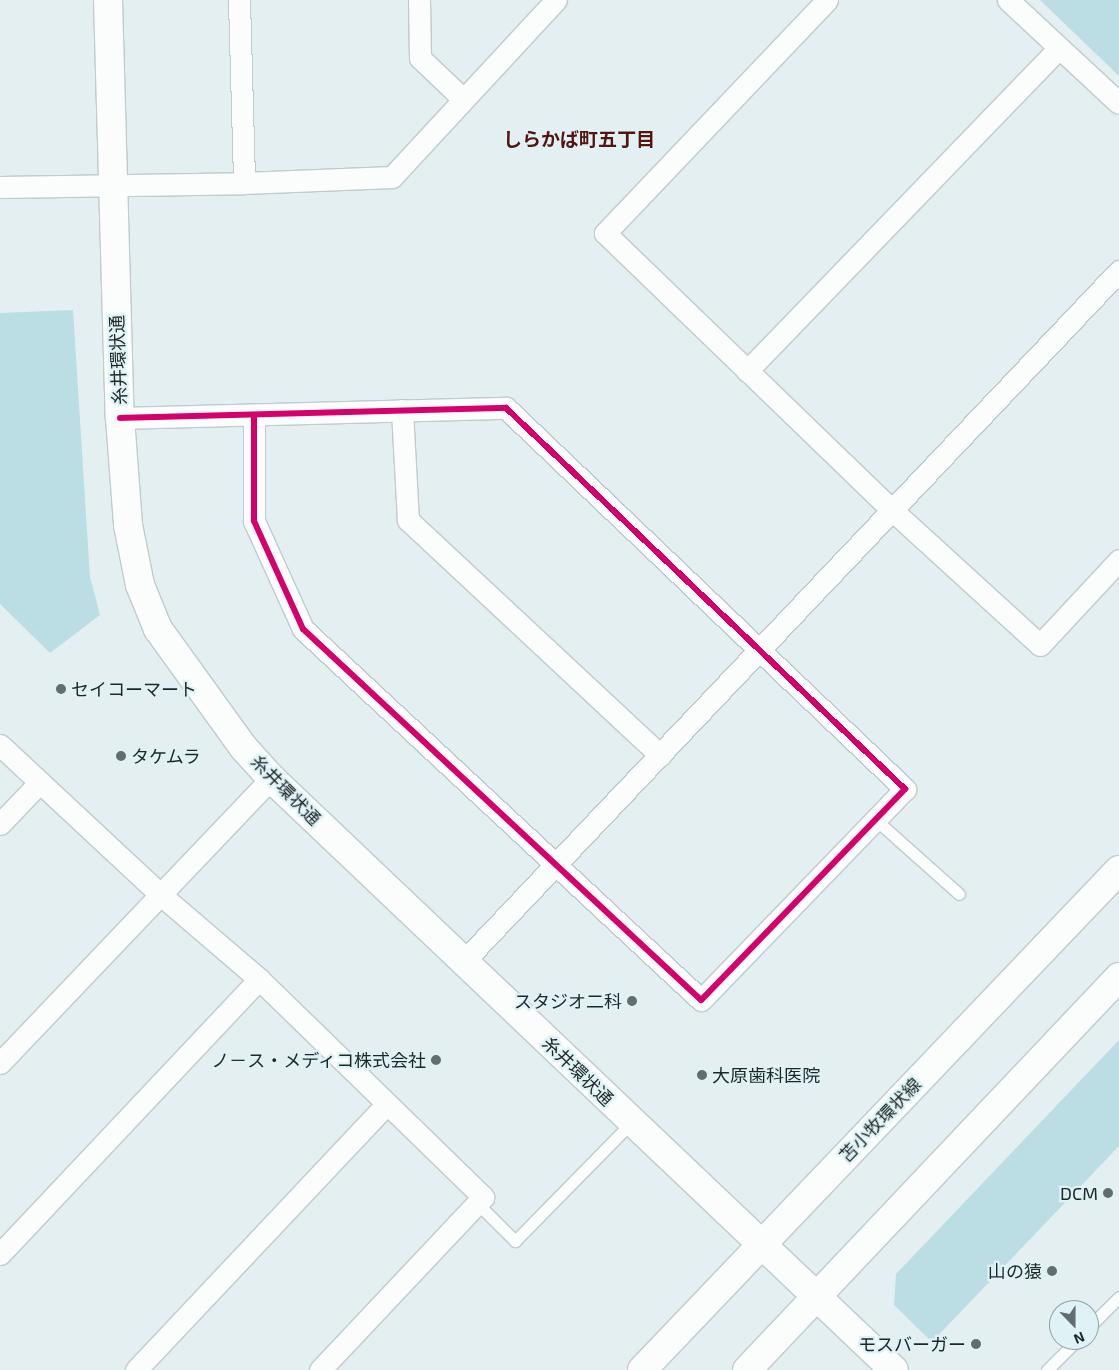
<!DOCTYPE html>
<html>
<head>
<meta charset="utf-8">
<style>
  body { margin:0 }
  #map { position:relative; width:1119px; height:1370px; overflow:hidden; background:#e4eff1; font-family:"Exo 2","Noto Sans JP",sans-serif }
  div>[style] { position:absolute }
  .green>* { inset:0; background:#bbdee4 }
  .roads { filter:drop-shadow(1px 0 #c1cacc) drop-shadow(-1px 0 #c1cacc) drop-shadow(0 1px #c1cacc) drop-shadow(0 -1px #c1cacc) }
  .service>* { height:11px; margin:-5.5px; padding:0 5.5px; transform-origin:5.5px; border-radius:5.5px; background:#fbfdfd }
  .minor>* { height:21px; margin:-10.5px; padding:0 10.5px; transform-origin:10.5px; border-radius:10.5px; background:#fbfdfd }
  .tertiary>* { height:28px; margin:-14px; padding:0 14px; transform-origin:14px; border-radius:14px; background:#fbfdfd }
  .secondary>* { height:28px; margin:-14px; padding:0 14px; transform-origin:14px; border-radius:14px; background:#fbfdfd }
  .cycleway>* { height:6px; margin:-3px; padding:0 3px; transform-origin:3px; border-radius:3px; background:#d6006c }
  .dots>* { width:14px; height:14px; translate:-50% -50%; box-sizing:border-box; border:2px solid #dff3f6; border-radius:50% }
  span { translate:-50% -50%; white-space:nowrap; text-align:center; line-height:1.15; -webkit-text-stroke:4.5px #dff3f6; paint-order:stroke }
  .street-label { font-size:18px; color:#1e2627 }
  .poi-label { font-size:18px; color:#1e2627 }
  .left { translate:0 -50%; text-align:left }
  .right { translate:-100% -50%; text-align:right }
  .neighbourhood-label { font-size:19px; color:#57130e; font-weight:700 }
  .north { position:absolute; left:1049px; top:1300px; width:50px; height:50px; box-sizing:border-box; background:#dff3f6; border:1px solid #92a1a3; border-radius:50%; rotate:158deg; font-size:14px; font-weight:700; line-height:20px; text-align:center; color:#1e2627 }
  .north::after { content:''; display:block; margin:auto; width:18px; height:22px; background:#636c6e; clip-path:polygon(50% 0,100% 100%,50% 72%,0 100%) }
</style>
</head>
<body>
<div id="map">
  <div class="green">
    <div style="clip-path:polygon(1040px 0,1119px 0,1119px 76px)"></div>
    <div style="clip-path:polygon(73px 310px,90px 577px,100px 615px,50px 653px,0 604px,0 313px)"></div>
    <div style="clip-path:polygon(1119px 1040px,1119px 1146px,932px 1342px,894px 1305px,896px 1274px)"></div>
  </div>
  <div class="roads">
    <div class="service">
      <div style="left:876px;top:820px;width:111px;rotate:41.7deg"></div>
      <div style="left:477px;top:1203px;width:54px;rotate:45deg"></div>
      <div style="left:515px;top:1241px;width:167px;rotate:-45.5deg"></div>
      <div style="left:1089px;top:1327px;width:42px;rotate:-45deg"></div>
      <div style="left:1047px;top:1370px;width:42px;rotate:-45deg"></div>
    </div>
    <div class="minor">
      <div style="left:239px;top:0;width:183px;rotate:88.4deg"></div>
      <div style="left:419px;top:0;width:58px;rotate:89deg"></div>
      <div style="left:420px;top:58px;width:58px;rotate:43.6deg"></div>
      <div style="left:827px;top:0;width:322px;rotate:133.6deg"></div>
      <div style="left:605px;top:233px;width:399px;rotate:44deg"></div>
      <div style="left:892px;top:510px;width:200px;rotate:42.4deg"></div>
      <div style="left:1040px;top:645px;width:116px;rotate:-47.1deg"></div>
      <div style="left:1008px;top:0;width:151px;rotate:42.9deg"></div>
      <div style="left:0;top:187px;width:244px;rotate:-0.9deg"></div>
      <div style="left:244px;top:183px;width:148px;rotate:-2.3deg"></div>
      <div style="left:392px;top:177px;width:241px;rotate:-47.2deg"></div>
      <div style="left:747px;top:371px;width:449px;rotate:-46deg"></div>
      <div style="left:402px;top:410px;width:110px;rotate:86.9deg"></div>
      <div style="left:408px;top:520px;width:345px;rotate:43deg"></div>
      <div style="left:120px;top:418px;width:386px;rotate:-1.5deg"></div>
      <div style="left:506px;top:408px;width:552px;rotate:43.68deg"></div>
      <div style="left:905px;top:789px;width:293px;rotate:134deg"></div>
      <div style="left:701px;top:1000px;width:544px;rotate:-137.01deg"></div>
      <div style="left:303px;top:629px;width:119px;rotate:-114.4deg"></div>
      <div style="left:254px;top:521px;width:105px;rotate:-90deg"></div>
      <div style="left:0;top:745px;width:220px;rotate:43deg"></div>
      <div style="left:161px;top:895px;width:129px;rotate:40.6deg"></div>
      <div style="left:259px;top:979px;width:313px;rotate:44.2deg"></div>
      <div style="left:483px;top:1197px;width:238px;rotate:133.3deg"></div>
      <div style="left:0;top:824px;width:58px;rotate:-46.4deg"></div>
      <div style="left:463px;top:962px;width:953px;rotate:-46.49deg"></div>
      <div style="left:0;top:1063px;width:393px;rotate:-46.4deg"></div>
      <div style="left:0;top:1254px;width:378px;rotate:-46.7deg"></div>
      <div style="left:136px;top:1370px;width:366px;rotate:-46.7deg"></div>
    </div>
    <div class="tertiary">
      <div style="left:108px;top:0;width:418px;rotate:88.4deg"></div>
      <div style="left:120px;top:418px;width:107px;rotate:85.7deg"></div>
      <div style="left:128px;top:525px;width:61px;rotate:78.7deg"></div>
      <div style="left:140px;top:585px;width:48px;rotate:67.8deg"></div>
      <div style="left:158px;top:629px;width:145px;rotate:54.2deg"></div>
      <div style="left:243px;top:747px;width:42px;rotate:47.9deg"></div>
      <div style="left:271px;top:778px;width:859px;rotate:43.54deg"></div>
    </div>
    <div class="secondary">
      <div style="left:642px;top:1370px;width:691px;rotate:-46.35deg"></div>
      <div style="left:747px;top:1370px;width:541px;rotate:-46.57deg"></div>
    </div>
  </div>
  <div class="cycleway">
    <div style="left:120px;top:418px;width:386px;rotate:-1.5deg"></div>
    <div style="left:506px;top:408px;width:552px;rotate:43.68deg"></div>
    <div style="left:905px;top:789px;width:293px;rotate:134deg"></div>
    <div style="left:701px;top:1000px;width:544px;rotate:-137.01deg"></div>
    <div style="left:303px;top:629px;width:119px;rotate:-114.4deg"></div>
    <div style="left:254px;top:521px;width:105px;rotate:-90deg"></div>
  </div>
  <div class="dots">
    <div style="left:61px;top:689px;background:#636c6e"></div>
    <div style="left:121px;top:756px;background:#636c6e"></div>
    <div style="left:632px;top:1001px;background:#636c6e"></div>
    <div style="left:436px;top:1060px;background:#636c6e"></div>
    <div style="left:702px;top:1075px;background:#636c6e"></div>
    <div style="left:1108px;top:1193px;background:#636c6e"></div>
    <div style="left:1052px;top:1271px;background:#636c6e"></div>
    <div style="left:976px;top:1344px;background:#636c6e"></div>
  </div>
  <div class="street-label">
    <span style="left:118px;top:360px;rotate:-92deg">糸井環状通</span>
    <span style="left:286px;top:790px;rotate:45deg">糸井環状通</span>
    <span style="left:578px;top:1071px;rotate:44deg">糸井環状通</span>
    <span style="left:880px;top:1120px;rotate:-46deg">苫小牧環状線</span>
  </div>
  <div class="poi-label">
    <span class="left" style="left:71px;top:689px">セイコーマート</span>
    <span class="left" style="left:131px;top:756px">タケムラ</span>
    <span class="right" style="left:622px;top:1001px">スタジオ二科</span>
    <span class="right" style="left:426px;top:1060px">ノ－ス・メディコ株式会社</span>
    <span class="left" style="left:712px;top:1075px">大原歯科医院</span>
    <span class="right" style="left:1098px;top:1193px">DCM</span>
    <span class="right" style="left:1042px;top:1271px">山の猿</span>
    <span class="right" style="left:966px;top:1344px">モスバーガー</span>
  </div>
  <div class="neighbourhood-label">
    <span style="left:579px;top:139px">しらかば町五丁目</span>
  </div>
  <div class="north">N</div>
</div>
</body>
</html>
